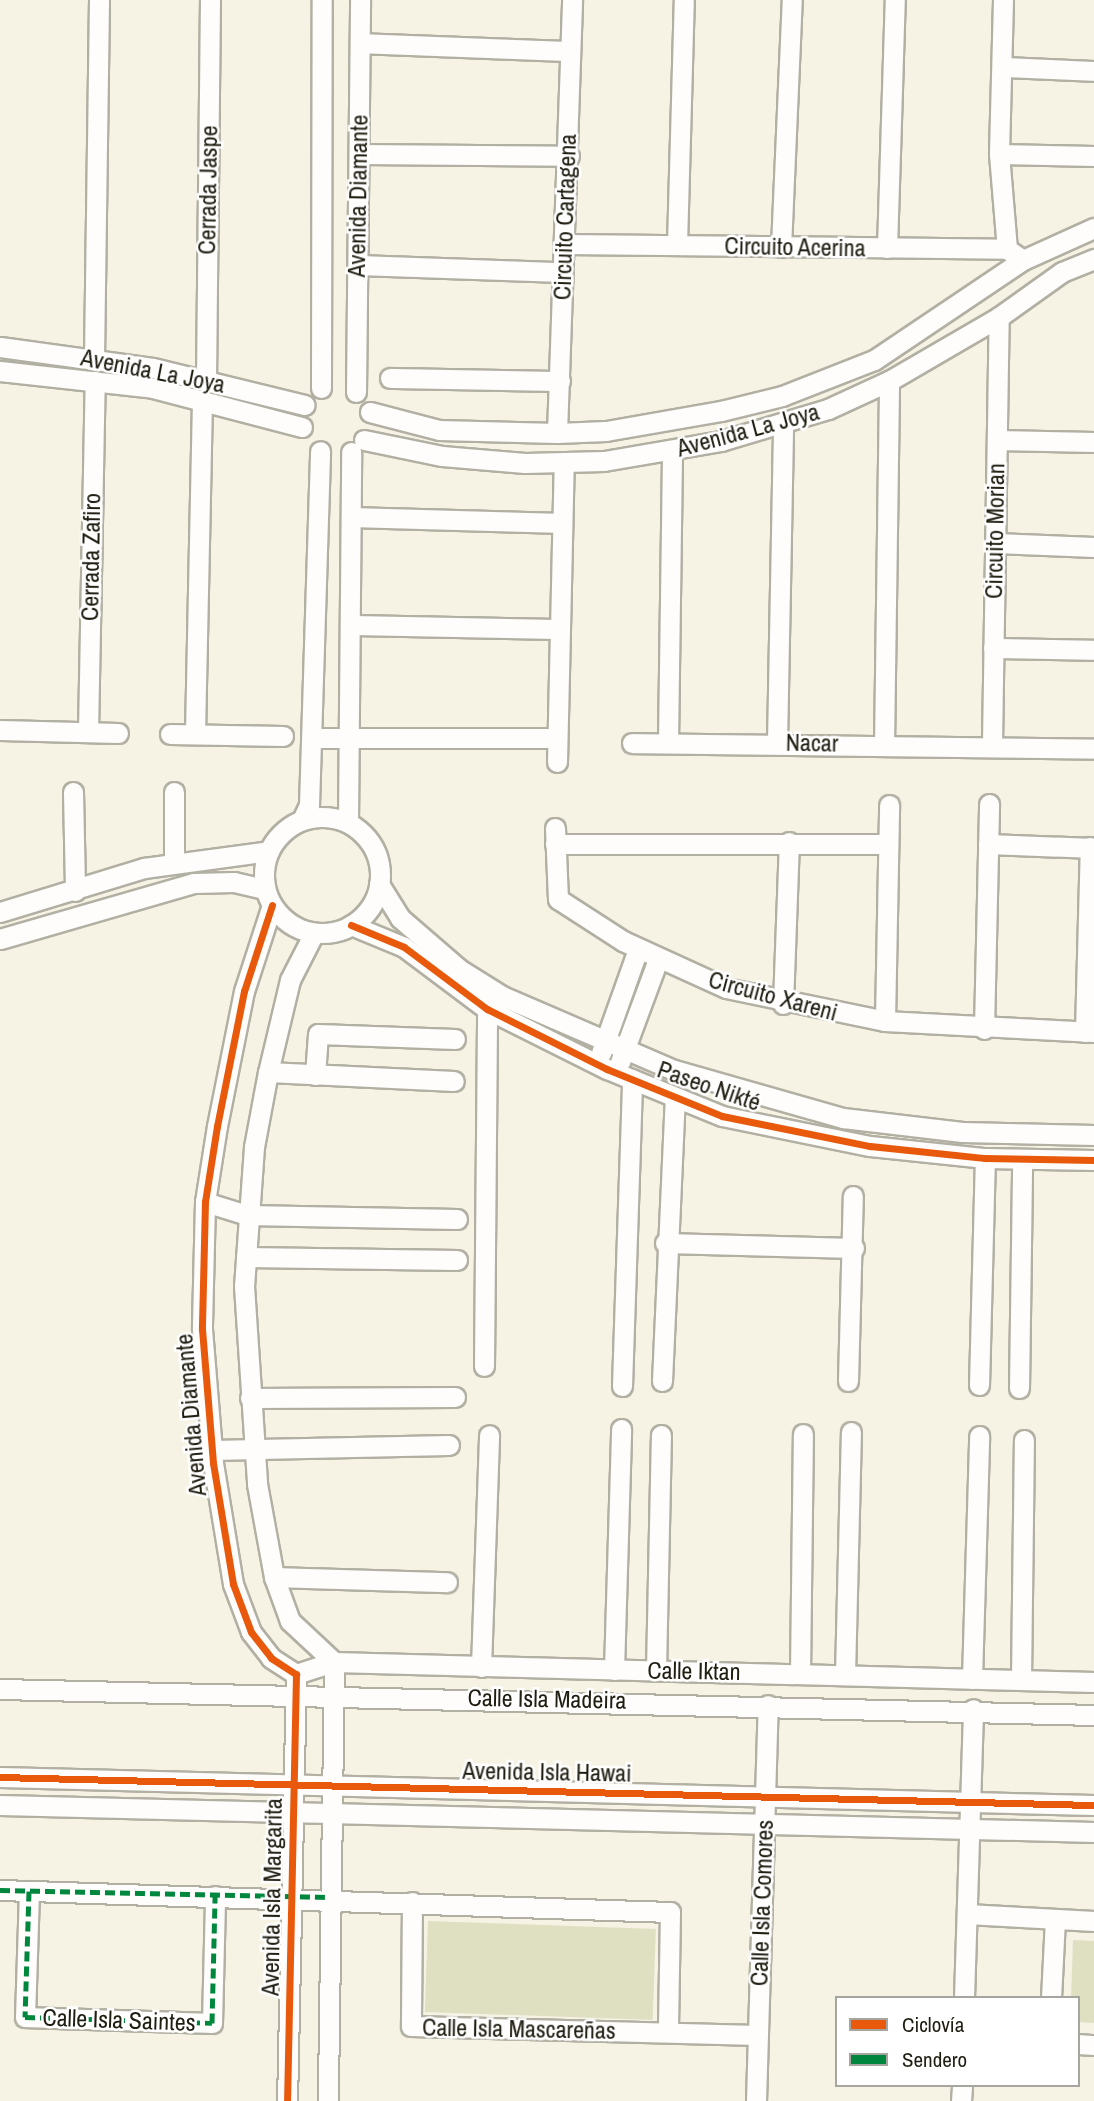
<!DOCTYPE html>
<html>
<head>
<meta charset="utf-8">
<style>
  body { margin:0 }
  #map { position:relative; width:1094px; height:2101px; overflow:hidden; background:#f6f3e5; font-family:"Archivo Narrow",sans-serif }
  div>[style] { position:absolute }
  .green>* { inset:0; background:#dfe0c2; transform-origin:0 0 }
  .roads { filter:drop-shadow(2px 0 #b2afa3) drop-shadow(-2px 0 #b2afa3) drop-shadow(0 2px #b2afa3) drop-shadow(0 -2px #b2afa3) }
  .minor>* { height:19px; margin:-9.5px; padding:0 9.5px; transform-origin:9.5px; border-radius:9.5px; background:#fefdfb }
  .minor>.ring { margin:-9.5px; padding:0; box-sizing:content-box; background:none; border:19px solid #fefdfb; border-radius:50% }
  .quiet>* { height:5px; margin-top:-2.5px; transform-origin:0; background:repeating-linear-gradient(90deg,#00873e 0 10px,transparent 0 15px) }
  .cycleway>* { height:7px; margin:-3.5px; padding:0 3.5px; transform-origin:3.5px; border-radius:3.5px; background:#e8590c }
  span { translate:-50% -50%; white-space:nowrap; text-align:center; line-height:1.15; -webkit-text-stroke:5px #fff; paint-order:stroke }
  .street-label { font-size:24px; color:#201d11 }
  .legend { position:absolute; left:835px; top:1996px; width:245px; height:91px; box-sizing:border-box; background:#fff; border:2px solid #a6a5a0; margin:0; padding:9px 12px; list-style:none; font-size:21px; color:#201d11 }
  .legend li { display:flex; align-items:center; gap:14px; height:35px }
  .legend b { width:35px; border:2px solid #a6a5a0 }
</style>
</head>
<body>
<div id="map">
  <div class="green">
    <div style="left:428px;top:1921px;width:228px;height:91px;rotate:2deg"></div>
    <div style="clip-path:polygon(1073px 1940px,1094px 1941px,1094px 2023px,1078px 2022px,1078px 1998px,1071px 1998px)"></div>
  </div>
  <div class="roads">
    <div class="minor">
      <div style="left:1003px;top:0;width:154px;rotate:91.5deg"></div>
      <div style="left:999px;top:154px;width:95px;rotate:85.2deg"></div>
      <div style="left:360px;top:43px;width:210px;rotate:2.2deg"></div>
      <div style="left:1003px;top:67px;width:91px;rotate:2.5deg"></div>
      <div style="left:359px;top:154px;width:210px;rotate:0.5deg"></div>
      <div style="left:999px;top:154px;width:95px;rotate:1.2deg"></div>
      <div style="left:564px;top:244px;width:443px;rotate:0.6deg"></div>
      <div style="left:1007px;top:249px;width:19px;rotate:35deg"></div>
      <div style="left:677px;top:244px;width:244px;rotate:-88.4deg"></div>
      <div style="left:781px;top:247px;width:247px;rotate:-87.5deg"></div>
      <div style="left:887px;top:248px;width:248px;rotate:-88.2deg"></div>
      <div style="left:358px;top:265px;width:204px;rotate:2deg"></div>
      <div style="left:0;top:347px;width:154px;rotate:7.8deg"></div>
      <div style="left:153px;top:368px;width:156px;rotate:13.7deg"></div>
      <div style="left:94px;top:358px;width:358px;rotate:-89.2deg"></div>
      <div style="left:0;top:371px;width:154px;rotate:6.3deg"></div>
      <div style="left:153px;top:388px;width:154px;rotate:14.7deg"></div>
      <div style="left:390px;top:378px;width:170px;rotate:1deg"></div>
      <div style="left:206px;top:380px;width:380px;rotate:-89.4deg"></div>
      <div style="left:321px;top:388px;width:388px;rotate:-89.9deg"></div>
      <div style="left:356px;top:392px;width:392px;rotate:-89.4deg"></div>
      <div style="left:370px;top:412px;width:71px;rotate:14.6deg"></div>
      <div style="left:439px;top:430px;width:118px;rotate:1.5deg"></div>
      <div style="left:557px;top:433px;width:49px;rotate:-2.3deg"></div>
      <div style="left:606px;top:431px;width:117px;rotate:-9.9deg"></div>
      <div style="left:721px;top:411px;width:63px;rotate:-13.8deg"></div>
      <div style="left:782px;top:396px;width:99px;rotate:-21.4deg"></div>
      <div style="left:874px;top:360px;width:179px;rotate:-33.9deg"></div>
      <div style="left:1023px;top:260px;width:78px;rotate:-24.3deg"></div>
      <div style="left:557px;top:433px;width:433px;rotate:-88deg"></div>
      <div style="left:364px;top:440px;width:80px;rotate:11.6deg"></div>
      <div style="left:442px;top:456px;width:83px;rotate:4.8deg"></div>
      <div style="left:525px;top:463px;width:79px;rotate:-1.5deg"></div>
      <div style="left:604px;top:461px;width:119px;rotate:-9.7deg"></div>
      <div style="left:721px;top:441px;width:112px;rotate:-16.7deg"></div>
      <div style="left:828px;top:409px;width:67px;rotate:-24.7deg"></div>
      <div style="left:889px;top:381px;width:127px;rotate:-30.2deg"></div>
      <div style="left:999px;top:317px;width:77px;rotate:-35.5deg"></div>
      <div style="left:1062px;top:272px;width:35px;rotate:-22deg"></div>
      <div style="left:997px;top:440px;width:97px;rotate:1.2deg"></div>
      <div style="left:351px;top:517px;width:211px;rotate:1.6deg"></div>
      <div style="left:995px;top:543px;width:99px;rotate:2.3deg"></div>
      <div style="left:350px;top:625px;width:210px;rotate:1.1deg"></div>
      <div style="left:993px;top:648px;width:101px;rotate:1.1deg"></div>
      <div style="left:0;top:730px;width:118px;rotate:1.5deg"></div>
      <div style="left:88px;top:732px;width:351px;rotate:-88.9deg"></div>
      <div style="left:170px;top:734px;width:113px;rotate:1deg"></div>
      <div style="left:195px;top:734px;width:334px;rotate:-88.8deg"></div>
      <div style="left:312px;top:738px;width:245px"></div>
      <div style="left:668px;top:742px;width:290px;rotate:-89.2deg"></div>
      <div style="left:632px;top:743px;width:462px;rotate:0.7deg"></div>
      <div style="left:777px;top:743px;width:319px;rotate:-88.9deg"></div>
      <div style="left:992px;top:744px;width:427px;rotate:-89.1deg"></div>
      <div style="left:884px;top:746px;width:365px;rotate:-89.2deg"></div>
      <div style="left:557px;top:762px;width:300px;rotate:-88.7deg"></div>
      <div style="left:73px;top:792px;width:99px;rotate:88.8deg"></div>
      <div class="ring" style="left:264px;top:817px;width:97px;height:97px"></div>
      <div style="left:302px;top:820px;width:17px;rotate:-65deg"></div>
      <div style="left:309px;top:805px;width:354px;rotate:-88.2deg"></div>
      <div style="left:348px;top:822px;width:370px;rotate:-89.5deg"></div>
      <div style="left:555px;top:828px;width:71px;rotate:87.6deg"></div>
      <div style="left:558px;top:899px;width:77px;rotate:32.9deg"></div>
      <div style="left:623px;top:941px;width:113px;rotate:24.5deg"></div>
      <div style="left:726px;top:988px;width:162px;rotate:11.7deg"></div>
      <div style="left:885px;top:1021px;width:209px;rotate:3deg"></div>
      <div style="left:555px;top:844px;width:332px"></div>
      <div style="left:988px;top:844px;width:106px;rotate:2.2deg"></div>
      <div style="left:174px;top:863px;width:71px;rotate:-90deg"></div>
      <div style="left:379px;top:884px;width:40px;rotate:58deg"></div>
      <div style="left:400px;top:918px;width:78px;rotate:40.8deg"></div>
      <div style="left:459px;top:969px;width:51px;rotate:32.1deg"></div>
      <div style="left:502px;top:996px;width:187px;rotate:23.3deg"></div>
      <div style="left:674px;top:1070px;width:176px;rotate:15.9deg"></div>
      <div style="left:843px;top:1118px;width:120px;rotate:6.7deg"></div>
      <div style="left:962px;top:1132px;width:132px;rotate:1.3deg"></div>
      <div style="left:272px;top:905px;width:90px;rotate:108deg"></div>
      <div style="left:244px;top:991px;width:138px;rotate:101.3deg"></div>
      <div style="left:217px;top:1126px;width:77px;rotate:99deg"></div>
      <div style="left:205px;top:1202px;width:127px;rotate:91.4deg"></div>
      <div style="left:202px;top:1329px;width:134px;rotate:85.3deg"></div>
      <div style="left:213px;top:1463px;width:123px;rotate:80.6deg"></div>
      <div style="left:233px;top:1584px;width:51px;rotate:69.4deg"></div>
      <div style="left:251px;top:1632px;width:33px;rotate:52deg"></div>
      <div style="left:271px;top:1658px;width:30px;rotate:33deg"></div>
      <div style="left:296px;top:1674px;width:427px;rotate:91.2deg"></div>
      <div style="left:0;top:912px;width:151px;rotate:-17deg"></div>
      <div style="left:144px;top:868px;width:126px;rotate:-7.7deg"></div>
      <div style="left:351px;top:925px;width:57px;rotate:22.5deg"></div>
      <div style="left:404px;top:947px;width:104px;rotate:36.8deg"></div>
      <div style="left:487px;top:1009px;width:134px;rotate:26.6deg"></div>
      <div style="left:607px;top:1069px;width:124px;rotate:22.2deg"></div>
      <div style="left:722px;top:1116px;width:151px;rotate:11.5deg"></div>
      <div style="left:870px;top:1146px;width:116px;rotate:6deg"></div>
      <div style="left:985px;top:1158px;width:109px;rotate:1.1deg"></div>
      <div style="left:314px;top:933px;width:53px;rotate:117.1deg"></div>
      <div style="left:290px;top:980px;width:95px;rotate:103.4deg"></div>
      <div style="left:268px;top:1072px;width:76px;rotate:100.6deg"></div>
      <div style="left:254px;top:1147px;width:139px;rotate:94.1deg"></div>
      <div style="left:244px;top:1286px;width:198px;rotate:86.2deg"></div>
      <div style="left:257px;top:1484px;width:95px;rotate:79.6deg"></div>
      <div style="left:274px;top:1577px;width:47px;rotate:70deg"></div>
      <div style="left:290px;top:1621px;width:60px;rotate:43deg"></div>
      <div style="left:334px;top:1662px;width:439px;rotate:90.8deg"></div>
      <div style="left:0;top:939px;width:202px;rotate:-16.1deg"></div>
      <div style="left:194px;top:883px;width:40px;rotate:-1.4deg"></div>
      <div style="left:234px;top:882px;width:32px;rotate:13deg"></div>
      <div style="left:783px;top:1004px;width:162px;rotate:-87.9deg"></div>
      <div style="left:885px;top:1021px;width:216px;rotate:-88.9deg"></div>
      <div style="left:984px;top:1029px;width:225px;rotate:-88.7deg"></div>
      <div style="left:1085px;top:1032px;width:185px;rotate:-88.5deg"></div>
      <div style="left:601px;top:1053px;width:110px;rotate:-70.4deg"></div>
      <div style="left:620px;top:1062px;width:110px;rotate:-69.7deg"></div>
      <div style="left:268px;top:1072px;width:186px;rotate:2.8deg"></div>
      <div style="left:315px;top:1075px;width:41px;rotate:-85.8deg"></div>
      <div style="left:318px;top:1034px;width:137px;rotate:2.1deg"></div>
      <div style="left:205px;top:1202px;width:44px;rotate:17.2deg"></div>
      <div style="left:247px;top:1215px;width:210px;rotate:1.1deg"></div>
      <div style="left:665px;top:1243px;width:189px;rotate:1.5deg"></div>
      <div style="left:246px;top:1257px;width:211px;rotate:0.8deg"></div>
      <div style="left:484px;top:1366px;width:357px;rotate:-89.5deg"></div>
      <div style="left:662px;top:1381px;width:284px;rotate:-87.4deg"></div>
      <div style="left:848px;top:1381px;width:185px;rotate:-88.5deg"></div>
      <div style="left:979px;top:1385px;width:227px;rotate:-88.5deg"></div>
      <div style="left:622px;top:1386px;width:307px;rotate:-88.1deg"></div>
      <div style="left:1019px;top:1388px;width:229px;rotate:-89.2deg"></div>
      <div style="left:250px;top:1398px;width:205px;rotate:-0.3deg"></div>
      <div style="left:211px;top:1450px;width:238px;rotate:-1.2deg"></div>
      <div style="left:274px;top:1577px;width:173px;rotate:1.7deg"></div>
      <div style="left:481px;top:1667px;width:232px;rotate:-88deg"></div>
      <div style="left:614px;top:1670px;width:241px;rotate:-88.3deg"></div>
      <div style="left:656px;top:1671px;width:236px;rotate:-88.8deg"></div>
      <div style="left:800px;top:1673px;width:239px;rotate:-89.3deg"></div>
      <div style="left:296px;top:1674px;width:40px;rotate:-18deg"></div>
      <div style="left:334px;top:1662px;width:760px;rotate:1.51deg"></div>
      <div style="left:845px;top:1675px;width:243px;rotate:-88.6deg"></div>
      <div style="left:972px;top:1679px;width:243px;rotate:-88.3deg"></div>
      <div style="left:1021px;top:1680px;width:240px;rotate:-89.3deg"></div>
      <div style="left:0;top:1689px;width:1094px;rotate:1.36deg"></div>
      <div style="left:0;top:1777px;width:1094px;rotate:1.47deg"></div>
      <div style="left:0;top:1805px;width:1094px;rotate:1.41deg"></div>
      <div style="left:0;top:1890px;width:670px;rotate:1.88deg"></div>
      <div style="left:670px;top:1912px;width:120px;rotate:91deg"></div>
      <div style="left:29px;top:1891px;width:126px;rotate:91.8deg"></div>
      <div style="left:25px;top:2017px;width:187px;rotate:1.8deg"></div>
      <div style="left:212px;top:2023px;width:127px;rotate:-88.6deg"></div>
      <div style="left:412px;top:1902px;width:124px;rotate:90.5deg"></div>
      <div style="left:411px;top:2026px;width:347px;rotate:1.5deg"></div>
      <div style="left:967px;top:1914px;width:127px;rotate:3.2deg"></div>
      <div style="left:964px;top:1998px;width:289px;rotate:-88.2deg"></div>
      <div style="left:1051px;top:1998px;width:79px;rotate:-87.1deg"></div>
      <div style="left:1078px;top:2044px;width:16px;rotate:4deg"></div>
      <div style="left:756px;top:2101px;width:396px;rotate:-88.3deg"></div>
      <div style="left:961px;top:2101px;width:16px;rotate:-86deg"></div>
    </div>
  </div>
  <div class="quiet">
    <div style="left:0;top:1890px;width:330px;rotate:1.2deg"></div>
    <div style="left:29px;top:1891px;width:126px;rotate:91.8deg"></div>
    <div style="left:25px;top:2017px;width:187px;rotate:1.8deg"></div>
    <div style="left:212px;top:2023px;width:127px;rotate:-88.6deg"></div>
  </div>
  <div class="cycleway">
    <div style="left:272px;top:905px;width:90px;rotate:108deg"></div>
    <div style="left:244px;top:991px;width:138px;rotate:101.3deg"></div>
    <div style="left:217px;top:1126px;width:77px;rotate:99deg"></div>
    <div style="left:205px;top:1202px;width:127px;rotate:91.4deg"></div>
    <div style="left:202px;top:1329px;width:134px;rotate:85.3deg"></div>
    <div style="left:213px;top:1463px;width:123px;rotate:80.6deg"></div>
    <div style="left:233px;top:1584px;width:51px;rotate:69.4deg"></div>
    <div style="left:251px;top:1632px;width:33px;rotate:52deg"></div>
    <div style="left:271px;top:1658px;width:30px;rotate:33deg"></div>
    <div style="left:296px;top:1674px;width:427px;rotate:91.2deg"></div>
    <div style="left:351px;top:925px;width:57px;rotate:22.5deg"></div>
    <div style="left:404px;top:947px;width:104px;rotate:36.8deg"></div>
    <div style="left:487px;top:1009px;width:134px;rotate:26.6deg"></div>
    <div style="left:607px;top:1069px;width:124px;rotate:22.2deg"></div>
    <div style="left:722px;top:1116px;width:151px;rotate:11.5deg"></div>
    <div style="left:870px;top:1146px;width:116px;rotate:6deg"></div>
    <div style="left:985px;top:1158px;width:109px;rotate:1.1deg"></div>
    <div style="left:0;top:1777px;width:1094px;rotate:1.47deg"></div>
  </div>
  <div class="street-label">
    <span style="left:208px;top:190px;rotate:-89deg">Cerrada Jaspe</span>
    <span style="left:358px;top:196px;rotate:-89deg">Avenida Diamante</span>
    <span style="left:565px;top:217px;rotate:-88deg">Circuito Cartagena</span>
    <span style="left:795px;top:247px;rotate:1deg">Circuito Acerina</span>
    <span style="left:153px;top:371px;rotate:11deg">Avenida La Joya</span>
    <span style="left:748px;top:430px;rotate:-15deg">Avenida La Joya</span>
    <span style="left:995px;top:531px;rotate:-89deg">Circuito Morian</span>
    <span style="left:91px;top:557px;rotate:-89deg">Cerrada Zafiro</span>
    <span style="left:812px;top:743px;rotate:1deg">Nacar</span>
    <span style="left:773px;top:996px;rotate:15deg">Circuito Xareni</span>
    <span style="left:709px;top:1086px;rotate:19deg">Paseo Nikté</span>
    <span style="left:191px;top:1415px;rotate:-95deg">Avenida Diamante</span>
    <span style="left:694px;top:1671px;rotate:1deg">Calle Iktan</span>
    <span style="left:547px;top:1699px;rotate:1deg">Calle Isla Madeira</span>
    <span style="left:547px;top:1772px;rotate:1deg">Avenida Isla Hawai</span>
    <span style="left:272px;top:1897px;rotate:-89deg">Avenida Isla Margarita</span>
    <span style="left:762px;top:1903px;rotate:-88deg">Calle Isla Comores</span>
    <span style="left:119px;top:2020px;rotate:2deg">Calle Isla Saintes</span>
    <span style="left:519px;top:2029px;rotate:1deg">Calle Isla Mascareñas</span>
  </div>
  <ul class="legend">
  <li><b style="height:9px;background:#e8590c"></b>Ciclovía</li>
  <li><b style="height:9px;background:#00873e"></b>Sendero</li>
  </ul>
</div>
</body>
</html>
